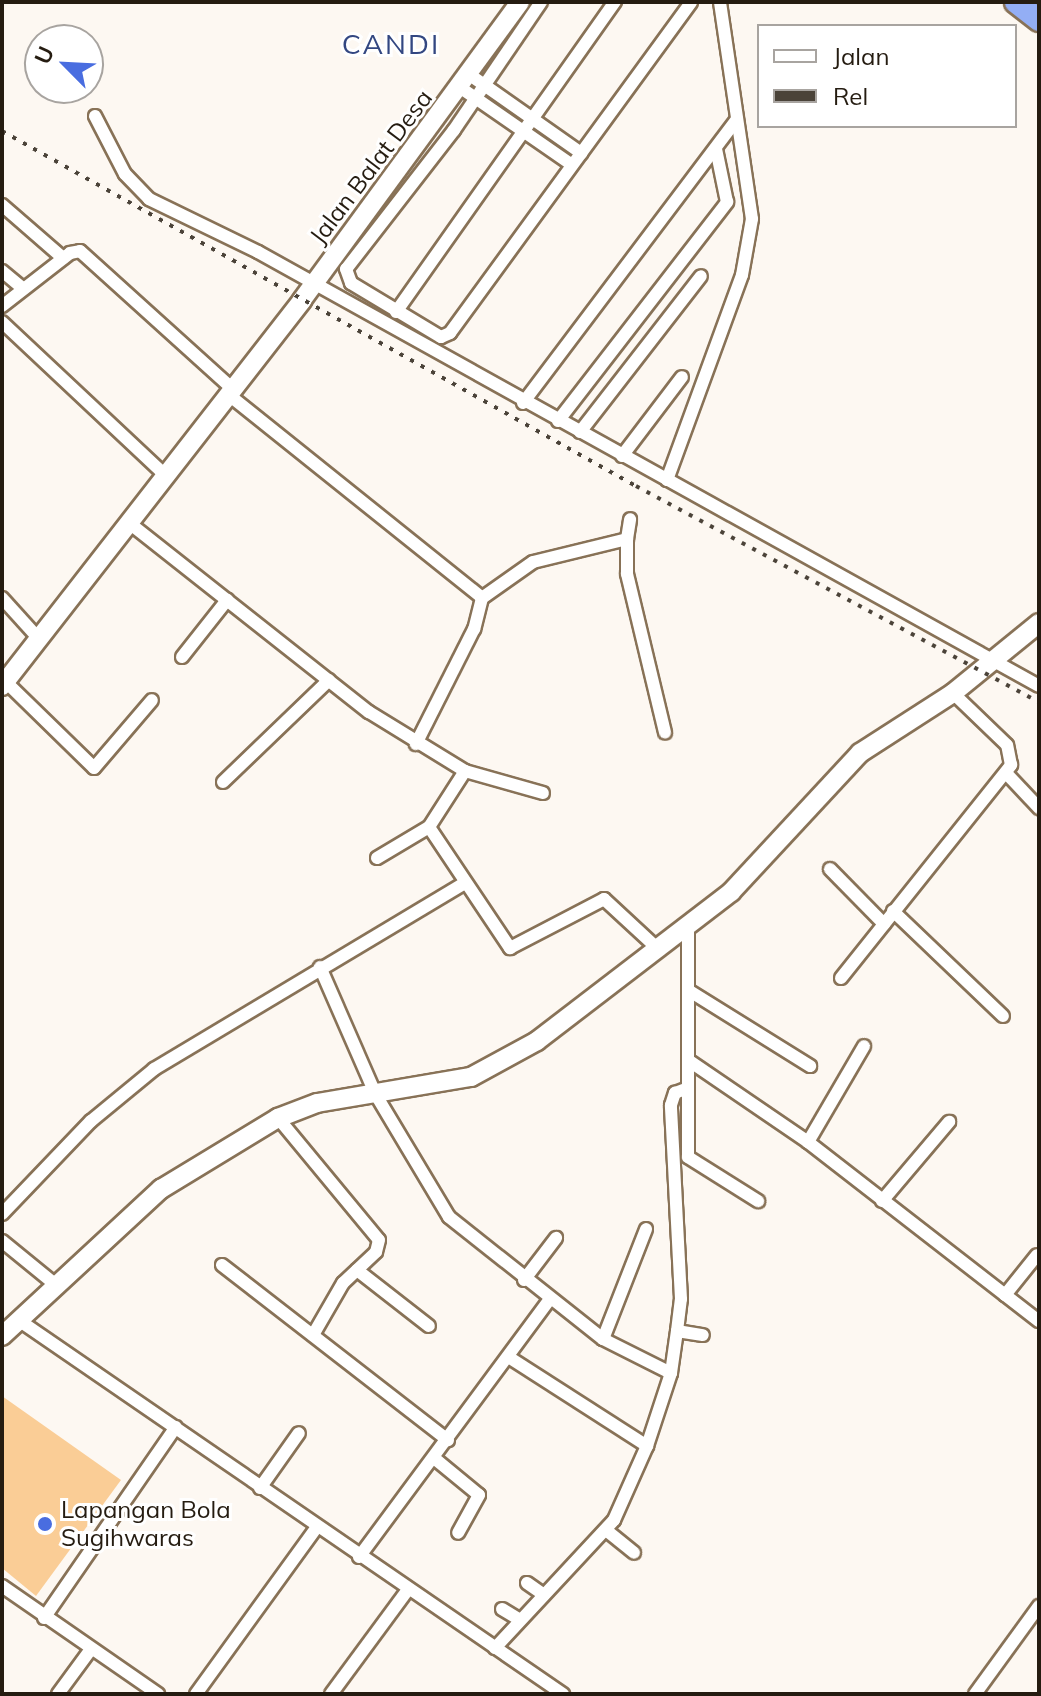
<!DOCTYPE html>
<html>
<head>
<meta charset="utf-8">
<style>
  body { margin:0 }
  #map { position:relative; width:1041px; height:1696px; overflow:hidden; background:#fdf8f2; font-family:Mulish,sans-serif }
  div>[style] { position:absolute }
  .green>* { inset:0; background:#facd96 }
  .roads { filter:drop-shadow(2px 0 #887257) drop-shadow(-2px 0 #887257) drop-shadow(0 2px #887257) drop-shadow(0 -2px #887257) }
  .street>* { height:12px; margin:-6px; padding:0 6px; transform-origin:6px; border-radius:6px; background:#fff }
  .secondary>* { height:18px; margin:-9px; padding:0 9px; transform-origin:9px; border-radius:9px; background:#fff }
  .highway>* { height:22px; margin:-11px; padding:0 11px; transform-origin:11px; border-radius:11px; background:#93aef5 }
  .rail>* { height:4px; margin-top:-2px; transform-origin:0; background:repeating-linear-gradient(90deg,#4b4339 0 4px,transparent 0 12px) }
  .dots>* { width:22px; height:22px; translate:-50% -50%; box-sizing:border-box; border:4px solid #fff; border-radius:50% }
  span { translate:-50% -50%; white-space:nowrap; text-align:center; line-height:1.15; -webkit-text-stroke:6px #fff; paint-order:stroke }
  .street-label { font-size:24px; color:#251c11 }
  .poi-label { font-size:24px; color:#251c11 }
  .left { translate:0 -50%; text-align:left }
  .quarter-label { font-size:28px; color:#334781; letter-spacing:2px }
  .frame { position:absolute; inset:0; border:4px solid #251c11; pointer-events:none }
  .legend { position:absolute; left:757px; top:24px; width:260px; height:104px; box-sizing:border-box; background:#fff; border:2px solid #a8a4a0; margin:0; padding:10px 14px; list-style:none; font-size:24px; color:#251c11 }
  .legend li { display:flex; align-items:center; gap:16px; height:40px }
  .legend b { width:40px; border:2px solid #a8a4a0 }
  .north { position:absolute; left:24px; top:24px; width:80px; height:80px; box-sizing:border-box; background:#fff; border:2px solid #a8a4a0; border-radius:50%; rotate:294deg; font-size:22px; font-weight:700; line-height:32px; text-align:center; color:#251c11 }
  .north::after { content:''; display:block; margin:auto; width:28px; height:36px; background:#496de0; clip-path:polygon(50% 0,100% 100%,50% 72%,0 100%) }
</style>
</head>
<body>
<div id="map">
  <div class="green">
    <div style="clip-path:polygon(2px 1396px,121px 1480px,36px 1596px,2px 1568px)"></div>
  </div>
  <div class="roads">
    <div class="street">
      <div style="left:541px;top:2px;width:155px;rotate:124.2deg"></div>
      <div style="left:454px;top:130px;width:176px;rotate:127.8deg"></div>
      <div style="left:346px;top:269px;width:15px;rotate:70deg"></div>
      <div style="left:351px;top:283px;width:105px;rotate:31deg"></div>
      <div style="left:441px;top:337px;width:10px;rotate:-24deg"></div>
      <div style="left:450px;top:333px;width:409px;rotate:-53.9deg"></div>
      <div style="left:470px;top:75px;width:136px;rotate:35.1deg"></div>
      <div style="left:461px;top:88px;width:135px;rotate:34.7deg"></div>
      <div style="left:95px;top:116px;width:65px;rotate:62.7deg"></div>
      <div style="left:125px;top:174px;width:35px;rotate:46deg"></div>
      <div style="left:149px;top:199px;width:121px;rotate:25.9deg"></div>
      <div style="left:258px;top:252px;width:893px;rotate:29.06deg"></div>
      <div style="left:2px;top:205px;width:81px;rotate:41deg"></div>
      <div style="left:2px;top:271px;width:26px;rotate:40deg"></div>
      <div style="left:2px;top:306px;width:86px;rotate:-37.9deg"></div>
      <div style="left:70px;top:253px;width:10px;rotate:-11deg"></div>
      <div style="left:80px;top:251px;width:207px;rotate:42.1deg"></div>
      <div style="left:396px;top:312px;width:380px;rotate:-54.8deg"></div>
      <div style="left:2px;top:322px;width:222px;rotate:43.2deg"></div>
      <div style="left:229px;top:395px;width:324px;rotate:38.7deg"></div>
      <div style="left:482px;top:598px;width:32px;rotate:104deg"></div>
      <div style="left:474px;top:629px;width:129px;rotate:116.8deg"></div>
      <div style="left:523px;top:403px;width:354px;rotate:-53deg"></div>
      <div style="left:558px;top:421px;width:277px;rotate:-52.3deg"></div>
      <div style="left:727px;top:202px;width:54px;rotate:-101.7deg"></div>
      <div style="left:580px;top:432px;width:197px;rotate:-52.2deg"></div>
      <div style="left:622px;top:456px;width:99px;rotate:-52.8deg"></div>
      <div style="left:667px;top:480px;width:218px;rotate:-69.9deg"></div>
      <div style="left:742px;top:275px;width:57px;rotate:-79.9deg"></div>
      <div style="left:752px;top:219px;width:219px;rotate:-98.4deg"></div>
      <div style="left:128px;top:522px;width:307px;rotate:38.3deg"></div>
      <div style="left:369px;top:712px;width:113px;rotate:31.6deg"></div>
      <div style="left:465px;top:771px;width:67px;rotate:122.7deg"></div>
      <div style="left:429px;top:827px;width:146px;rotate:56.2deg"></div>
      <div style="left:510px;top:948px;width:106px;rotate:-27.5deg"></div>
      <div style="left:604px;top:899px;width:69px;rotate:42.7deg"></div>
      <div style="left:627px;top:539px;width:20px;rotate:-81deg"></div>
      <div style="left:2px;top:598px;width:57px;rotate:47.9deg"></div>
      <div style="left:482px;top:598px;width:62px;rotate:-35.2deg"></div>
      <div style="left:533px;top:562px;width:97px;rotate:-13.7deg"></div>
      <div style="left:627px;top:539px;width:35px;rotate:90deg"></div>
      <div style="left:627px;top:574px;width:163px;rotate:76.5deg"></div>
      <div style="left:182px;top:657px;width:73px;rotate:-51.7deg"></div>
      <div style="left:6px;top:682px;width:123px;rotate:44.3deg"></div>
      <div style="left:94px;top:768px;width:89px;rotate:-49.5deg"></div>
      <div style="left:465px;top:771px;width:81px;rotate:15.8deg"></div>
      <div style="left:1007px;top:774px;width:47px;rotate:46.7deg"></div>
      <div style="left:223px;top:782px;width:147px;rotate:-43.9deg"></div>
      <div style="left:377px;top:858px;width:61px;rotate:-30.8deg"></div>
      <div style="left:830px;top:869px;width:77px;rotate:45.5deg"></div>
      <div style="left:893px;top:911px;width:152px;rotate:43.7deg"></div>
      <div style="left:688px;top:925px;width:232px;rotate:90deg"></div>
      <div style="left:688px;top:1157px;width:83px;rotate:32.2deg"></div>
      <div style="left:320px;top:967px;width:140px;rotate:66.4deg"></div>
      <div style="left:376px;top:1095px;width:142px;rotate:59.1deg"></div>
      <div style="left:449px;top:1217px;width:196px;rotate:38.4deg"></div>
      <div style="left:603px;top:1339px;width:76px;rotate:26.6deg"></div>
      <div style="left:841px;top:978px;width:273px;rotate:-51.4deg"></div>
      <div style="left:1011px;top:765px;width:20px;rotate:-101deg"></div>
      <div style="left:1007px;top:745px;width:75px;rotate:-136.1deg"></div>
      <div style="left:688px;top:990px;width:144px;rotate:31.9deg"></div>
      <div style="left:688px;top:1060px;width:145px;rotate:34.3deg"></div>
      <div style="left:808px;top:1142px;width:292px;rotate:37.8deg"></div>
      <div style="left:278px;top:1118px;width:158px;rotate:50.4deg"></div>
      <div style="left:379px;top:1240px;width:12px;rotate:104deg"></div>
      <div style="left:376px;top:1252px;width:45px;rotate:136.8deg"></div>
      <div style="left:343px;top:1283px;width:60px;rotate:120deg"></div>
      <div style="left:808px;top:1142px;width:111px;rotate:-59.7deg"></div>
      <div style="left:882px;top:1201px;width:104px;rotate:-49.7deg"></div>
      <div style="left:2px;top:1214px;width:129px;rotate:-46.3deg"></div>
      <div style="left:91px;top:1121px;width:82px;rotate:-39.5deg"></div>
      <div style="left:154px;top:1069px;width:362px;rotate:-30.9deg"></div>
      <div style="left:2px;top:1241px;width:70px;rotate:39.2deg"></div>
      <div style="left:222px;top:1265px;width:286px;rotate:37.8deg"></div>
      <div style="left:357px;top:1270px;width:91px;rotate:37.9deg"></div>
      <div style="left:524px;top:1280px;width:53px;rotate:-52.7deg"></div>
      <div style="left:1005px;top:1295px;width:51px;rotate:-51.3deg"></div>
      <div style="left:20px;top:1321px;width:659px;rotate:34.49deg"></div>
      <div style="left:677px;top:1331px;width:26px;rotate:9deg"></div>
      <div style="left:603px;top:1339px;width:118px;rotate:-68.6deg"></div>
      <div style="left:510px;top:1358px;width:163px;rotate:32.7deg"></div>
      <div style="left:434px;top:1458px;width:58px;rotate:39.4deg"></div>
      <div style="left:479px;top:1495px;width:43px;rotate:118.9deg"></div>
      <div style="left:260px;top:1488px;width:67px;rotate:-54.7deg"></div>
      <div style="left:606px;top:1530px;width:36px;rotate:39deg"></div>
      <div style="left:359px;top:1557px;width:321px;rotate:-53.5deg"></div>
      <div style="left:527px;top:1583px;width:19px;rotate:35deg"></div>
      <div style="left:2px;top:1586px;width:190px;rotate:34.7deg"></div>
      <div style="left:502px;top:1609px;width:21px;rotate:31deg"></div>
      <div style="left:44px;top:1618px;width:232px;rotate:-55.4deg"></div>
      <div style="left:495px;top:1648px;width:175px;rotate:-47.1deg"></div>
      <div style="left:614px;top:1520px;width:81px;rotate:-66deg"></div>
      <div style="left:647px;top:1446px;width:77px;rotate:-71.8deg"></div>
      <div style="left:671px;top:1373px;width:42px;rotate:-81.9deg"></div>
      <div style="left:677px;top:1331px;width:32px;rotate:-83deg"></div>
      <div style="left:681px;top:1299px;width:194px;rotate:-93deg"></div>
      <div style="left:671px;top:1105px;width:13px;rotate:-72deg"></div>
      <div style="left:675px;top:1093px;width:14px;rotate:-21deg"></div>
      <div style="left:58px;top:1694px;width:56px;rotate:-53.7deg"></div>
      <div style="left:196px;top:1694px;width:205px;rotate:-54.1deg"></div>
      <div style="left:331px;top:1694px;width:128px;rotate:-53.6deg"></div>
      <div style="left:975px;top:1694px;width:109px;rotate:-54deg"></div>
    </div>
    <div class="secondary">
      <div style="left:2px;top:686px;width:489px;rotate:-52.1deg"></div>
      <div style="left:302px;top:300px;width:369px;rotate:-53.8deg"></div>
      <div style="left:2px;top:1336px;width:217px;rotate:-42.8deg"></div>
      <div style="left:161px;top:1189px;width:137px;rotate:-31.3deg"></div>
      <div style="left:278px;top:1118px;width:42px;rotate:-21deg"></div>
      <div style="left:317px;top:1103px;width:156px;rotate:-9.6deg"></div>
      <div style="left:471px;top:1077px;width:75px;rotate:-28.6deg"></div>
      <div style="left:537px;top:1041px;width:245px;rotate:-37.5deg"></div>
      <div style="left:731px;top:892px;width:190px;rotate:-47.1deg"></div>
      <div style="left:860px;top:753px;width:111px;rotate:-32.8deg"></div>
      <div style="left:953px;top:693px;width:111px;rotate:-39.1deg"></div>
    </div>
    <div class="highway">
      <div style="left:1016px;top:2px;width:29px;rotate:38deg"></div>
    </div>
  </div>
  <div class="rail">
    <div style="left:2px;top:131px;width:727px;rotate:29.25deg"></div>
    <div style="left:636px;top:486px;width:457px;rotate:28.2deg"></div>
  </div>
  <div class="dots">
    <div style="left:45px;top:1524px;background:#496de0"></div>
  </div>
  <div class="street-label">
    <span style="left:371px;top:167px;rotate:-53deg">Jalan Balat Desa</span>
  </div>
  <div class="poi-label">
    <span class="left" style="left:61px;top:1524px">Lapangan Bola<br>Sugihwaras</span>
  </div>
  <div class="quarter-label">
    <span style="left:391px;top:44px">CANDI</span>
  </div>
  <div class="frame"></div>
  <ul class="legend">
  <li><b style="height:10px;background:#fff"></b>Jalan</li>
  <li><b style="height:10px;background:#4b4339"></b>Rel</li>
  </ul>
  <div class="north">U</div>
</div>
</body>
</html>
